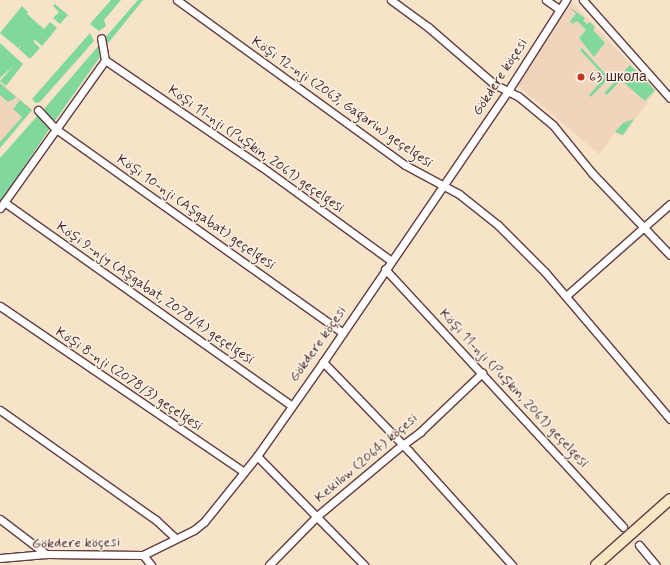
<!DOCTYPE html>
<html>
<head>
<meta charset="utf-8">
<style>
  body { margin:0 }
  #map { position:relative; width:670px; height:565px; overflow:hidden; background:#f6e3c8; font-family:Mynerve,sans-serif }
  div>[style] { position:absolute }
  .built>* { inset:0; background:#f0d5bc }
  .green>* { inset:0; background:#80d89d }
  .roads { filter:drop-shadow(1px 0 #643c43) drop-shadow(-1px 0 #643c43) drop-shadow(0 1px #643c43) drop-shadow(0 -1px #643c43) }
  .street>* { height:7px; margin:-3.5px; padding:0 3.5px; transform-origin:3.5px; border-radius:3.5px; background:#fff }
  .secondary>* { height:10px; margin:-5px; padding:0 5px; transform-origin:5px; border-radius:5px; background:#f7e8c3 }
  .dots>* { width:11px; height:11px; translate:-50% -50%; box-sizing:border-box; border:2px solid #fcf5e5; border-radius:50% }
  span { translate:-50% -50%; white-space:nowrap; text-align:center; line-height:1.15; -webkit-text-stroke:3px #fcf5e5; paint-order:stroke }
  .street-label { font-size:14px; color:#4a1f2b }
  .poi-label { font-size:14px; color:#4a1f2b }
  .left { translate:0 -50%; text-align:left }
</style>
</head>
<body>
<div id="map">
  <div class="built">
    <div style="clip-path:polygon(572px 2px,656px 91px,623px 136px,615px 133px,599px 154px,518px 86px,521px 73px)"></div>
    <div style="clip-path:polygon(0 82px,33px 110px,0 148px)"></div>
  </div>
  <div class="green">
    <div style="clip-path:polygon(111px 0,121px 0,104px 20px,106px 26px,99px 31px,90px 24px)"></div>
    <div style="clip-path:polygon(138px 0,143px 0,105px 47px,103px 40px)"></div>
    <div style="clip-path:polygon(55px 4px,68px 15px,60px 24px,53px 18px,59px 12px,53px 6px)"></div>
    <div style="clip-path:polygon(22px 6px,28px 12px,27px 14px,44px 29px,50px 22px,57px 28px,42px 46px,35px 40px,33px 41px,40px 48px,30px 59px,19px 49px,21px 45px,18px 48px,0 33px)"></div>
    <div style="clip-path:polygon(569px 7px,585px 18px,583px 20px,587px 24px,590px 22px,595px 27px,593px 30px,605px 43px,594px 57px,579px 38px,586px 30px,577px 21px,572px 24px,570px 21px,576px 14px)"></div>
    <div style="clip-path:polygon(90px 33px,94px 41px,40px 102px,36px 103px,32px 99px)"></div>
    <div style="clip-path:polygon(0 43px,23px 64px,6px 86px,0 81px,13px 66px,0 78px)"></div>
    <div style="clip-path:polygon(100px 44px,102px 54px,54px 122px,44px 109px)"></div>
    <div style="clip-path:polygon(582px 48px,609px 78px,591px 97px,589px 95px,605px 77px,580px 50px)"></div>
    <div style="clip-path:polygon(630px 65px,655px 90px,645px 101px,621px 80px,607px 95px,604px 93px)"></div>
    <div style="clip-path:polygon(0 83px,16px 97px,14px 99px,8px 102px,0 95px)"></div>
    <div style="clip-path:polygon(20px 100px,32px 110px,0 148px,0 142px,22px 117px,13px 109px)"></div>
    <div style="clip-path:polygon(38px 115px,50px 124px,50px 128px,0 203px,0 158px)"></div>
    <div style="clip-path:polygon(634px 119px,623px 135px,615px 132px,623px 123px)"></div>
  </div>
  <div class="roads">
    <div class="street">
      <div style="left:177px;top:0;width:281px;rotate:35.9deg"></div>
      <div style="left:405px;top:165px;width:61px;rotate:28.2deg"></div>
      <div style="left:459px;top:194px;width:50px;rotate:38.5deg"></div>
      <div style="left:498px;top:225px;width:66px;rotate:45deg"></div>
      <div style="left:545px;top:272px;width:193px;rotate:49.6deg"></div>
      <div style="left:391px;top:0;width:46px;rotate:36.1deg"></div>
      <div style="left:428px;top:27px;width:87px;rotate:40.8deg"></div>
      <div style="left:494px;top:84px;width:27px;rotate:27deg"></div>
      <div style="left:518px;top:96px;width:45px;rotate:39.6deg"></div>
      <div style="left:553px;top:125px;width:62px;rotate:50.9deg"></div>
      <div style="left:592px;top:173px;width:113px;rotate:46.4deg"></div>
      <div style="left:546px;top:0;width:16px;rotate:35deg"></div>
      <div style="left:583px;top:0;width:131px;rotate:48.4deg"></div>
      <div style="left:105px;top:60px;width:190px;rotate:34.3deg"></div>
      <div style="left:262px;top:167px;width:158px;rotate:36deg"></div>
      <div style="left:38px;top:110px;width:26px;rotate:47deg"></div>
      <div style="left:56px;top:129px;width:352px;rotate:35.4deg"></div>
      <div style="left:4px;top:202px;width:352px;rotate:35.3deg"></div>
      <div style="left:0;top:208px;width:181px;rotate:-54.6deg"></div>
      <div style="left:105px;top:60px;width:22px;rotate:-100deg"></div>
      <div style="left:385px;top:269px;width:351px;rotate:47.3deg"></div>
      <div style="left:566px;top:296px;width:139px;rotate:-41.5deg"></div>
      <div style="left:0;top:306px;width:295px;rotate:34.2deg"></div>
      <div style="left:323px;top:362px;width:124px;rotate:46deg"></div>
      <div style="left:409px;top:451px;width:154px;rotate:47.9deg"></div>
      <div style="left:0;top:410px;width:191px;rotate:35.2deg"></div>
      <div style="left:156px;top:520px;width:26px;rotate:43deg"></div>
      <div style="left:257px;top:456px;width:153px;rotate:45.5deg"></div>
      <div style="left:0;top:519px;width:58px;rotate:37.3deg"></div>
      <div style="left:639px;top:545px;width:26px;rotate:50deg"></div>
      <div style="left:143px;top:555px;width:13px;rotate:51deg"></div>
      <div style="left:0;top:558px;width:46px;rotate:-5deg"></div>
      <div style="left:46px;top:554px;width:97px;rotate:0.6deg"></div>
      <div style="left:143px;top:555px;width:57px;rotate:-26.1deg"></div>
      <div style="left:194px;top:530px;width:13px;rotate:-39deg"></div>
      <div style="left:204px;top:522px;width:85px;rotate:-51.2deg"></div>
      <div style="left:257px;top:456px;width:115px;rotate:-54.9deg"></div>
      <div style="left:323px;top:362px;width:328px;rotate:-55.7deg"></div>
      <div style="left:508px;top:91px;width:108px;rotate:-57.5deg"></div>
      <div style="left:269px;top:565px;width:69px;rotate:-45.6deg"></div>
      <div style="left:317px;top:516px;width:104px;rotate:-39.9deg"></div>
      <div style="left:397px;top:449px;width:29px;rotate:-36deg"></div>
      <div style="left:420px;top:432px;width:86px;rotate:-43.6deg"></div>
    </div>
    <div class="secondary">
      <div style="left:596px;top:565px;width:99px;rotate:-41.7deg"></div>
    </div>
  </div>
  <div class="dots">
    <div style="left:581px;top:77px;background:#c8321e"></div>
  </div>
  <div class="street-label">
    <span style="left:500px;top:77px;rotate:-57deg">Gökdere köçesi</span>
    <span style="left:342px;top:102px;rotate:35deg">Köşi 12-nji (2063, Gagarin) geçelgesi</span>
    <span style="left:256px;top:149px;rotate:35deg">Köşi 11-nji (Puşkin, 2061) geçelgesi</span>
    <span style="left:196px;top:212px;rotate:35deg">Köşi 10-nji (Aşgabat) geçelgesi</span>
    <span style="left:155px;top:293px;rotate:35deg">Köşi 9-njy (Aşgabat, 2078/4) geçelgesi</span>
    <span style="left:318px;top:344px;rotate:-55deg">Gökdere köçesi</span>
    <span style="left:129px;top:379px;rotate:34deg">Köşi 8-nji (2078/3) geçelgesi</span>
    <span style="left:514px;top:388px;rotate:47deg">Köşi 11-nji (Puşkin, 2061) geçelgesi</span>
    <span style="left:366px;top:458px;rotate:-40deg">Kekilow (2064) köçesi</span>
    <span style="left:76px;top:543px;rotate:-1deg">Gökdere köçesi</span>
  </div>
  <div class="poi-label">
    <span class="left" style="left:589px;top:77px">63 школа</span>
  </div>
</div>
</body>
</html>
